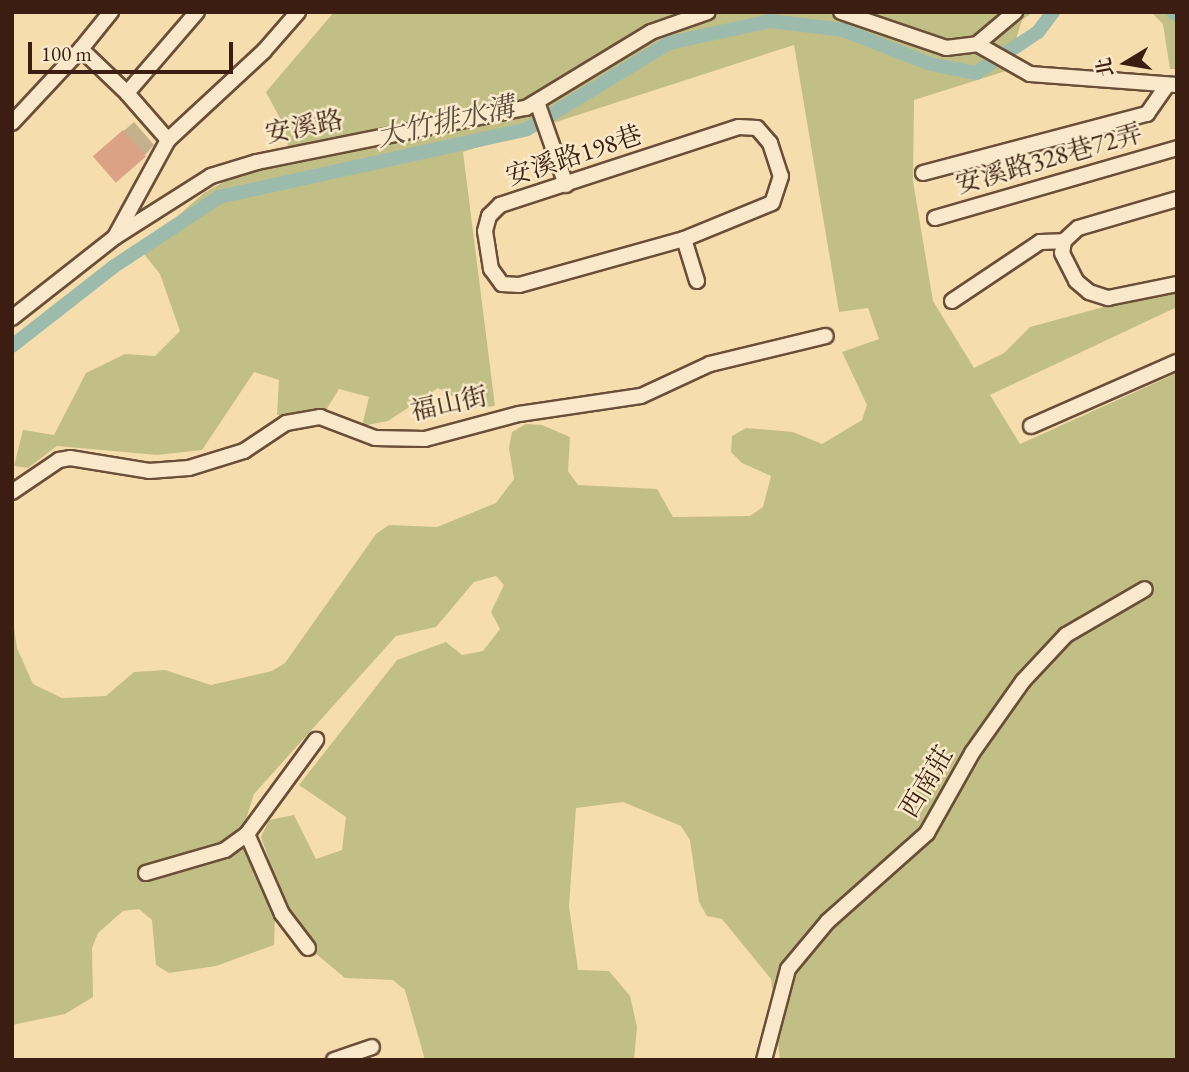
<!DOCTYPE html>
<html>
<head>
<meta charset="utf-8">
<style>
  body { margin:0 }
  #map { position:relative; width:1189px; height:1072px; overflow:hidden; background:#f6ddae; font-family:"EB Garamond","Noto Serif TC",serif }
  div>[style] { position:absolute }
  .green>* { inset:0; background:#c2bf86 }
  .shadow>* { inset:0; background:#0003 }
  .canal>* { height:14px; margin:-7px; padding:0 7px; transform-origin:7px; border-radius:7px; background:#9dbbad }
  .building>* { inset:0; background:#dca285; transform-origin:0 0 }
  .roads { filter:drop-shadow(2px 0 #6a4e38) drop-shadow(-2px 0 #6a4e38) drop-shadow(0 2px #6a4e38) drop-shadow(0 -2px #6a4e38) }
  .minor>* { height:14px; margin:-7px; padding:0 7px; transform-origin:7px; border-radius:7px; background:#f9e9ca }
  span { translate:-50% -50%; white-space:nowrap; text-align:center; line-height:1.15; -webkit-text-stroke:5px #f9e9ca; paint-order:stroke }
  .street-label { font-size:26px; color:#3b1e11 }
  .water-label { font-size:28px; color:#584d40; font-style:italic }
  .frame { position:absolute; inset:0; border:14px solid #3b1e11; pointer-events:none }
  .north { position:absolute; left:1091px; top:28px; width:70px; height:70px; -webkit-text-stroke:5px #f9e9ca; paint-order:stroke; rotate:259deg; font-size:19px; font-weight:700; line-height:28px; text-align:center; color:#3b1e11 }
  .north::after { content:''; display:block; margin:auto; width:24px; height:32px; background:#3b1e11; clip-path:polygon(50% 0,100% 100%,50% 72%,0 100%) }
  .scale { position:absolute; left:28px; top:42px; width:205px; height:32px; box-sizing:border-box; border:4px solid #3b1e11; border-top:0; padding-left:9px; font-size:21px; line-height:24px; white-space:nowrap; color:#3b1e11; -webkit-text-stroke:5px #f9e9ca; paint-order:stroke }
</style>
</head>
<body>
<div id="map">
  <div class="green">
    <div style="clip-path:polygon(334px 12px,1033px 12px,1022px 20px,1006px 71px,914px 100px,913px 181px,933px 301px,974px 368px,1004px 353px,1030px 327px,1177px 287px,1177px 307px,990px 395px,1020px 444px,1177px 373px,1177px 1060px,780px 1060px,771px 979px,722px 919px,707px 916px,699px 902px,690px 840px,681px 826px,623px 802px,576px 808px,569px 906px,578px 970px,609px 971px,630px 996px,637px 1027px,634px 1060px,425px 1060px,405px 990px,393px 980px,345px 978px,308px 947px,290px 920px,261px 837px,269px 820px,294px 815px,316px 859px,342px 850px,346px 817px,299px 785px,397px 660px,446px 642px,462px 655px,483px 651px,500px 629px,491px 612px,504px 585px,496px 576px,474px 582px,436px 627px,396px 636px,254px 794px,241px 835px,275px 916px,274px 945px,216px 966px,169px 973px,156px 965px,152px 920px,139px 909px,123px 911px,98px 933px,92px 948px,93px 997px,65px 1014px,12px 1025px,12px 614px,17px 648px,33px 684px,62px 698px,106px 696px,134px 672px,165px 670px,211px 685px,272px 671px,285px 663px,376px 534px,389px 525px,437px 527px,496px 503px,514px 479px,509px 448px,512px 432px,526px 424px,542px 425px,570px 437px,568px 471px,578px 485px,657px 489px,673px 517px,750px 516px,763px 507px,771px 476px,742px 463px,731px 452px,732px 436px,746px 428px,793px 432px,822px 444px,862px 420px,867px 405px,842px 352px,879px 339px,868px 308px,839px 312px,794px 45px,463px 152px,495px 406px,474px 408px,438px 388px,388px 421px,362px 426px,369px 397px,339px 389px,323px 415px,277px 415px,279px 380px,254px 372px,202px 450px,157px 455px,57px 446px,28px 468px,14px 466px,23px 430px,54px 435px,86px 373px,125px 354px,155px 356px,180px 331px,160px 274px,140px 249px,204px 193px,245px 170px,289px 153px,285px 128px,266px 92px)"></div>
    <div style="clip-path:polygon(1151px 12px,1177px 12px,1177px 69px,1170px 69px,1163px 24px)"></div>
  </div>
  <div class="shadow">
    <div style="clip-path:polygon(134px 122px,154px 145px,145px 155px,105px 147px)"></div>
  </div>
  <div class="canal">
    <div style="left:1173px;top:12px;width:5px;rotate:37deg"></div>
    <div style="left:12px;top:346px;width:128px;rotate:-38deg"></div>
    <div style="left:113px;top:267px;width:127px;rotate:-33.4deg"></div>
    <div style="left:219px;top:197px;width:315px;rotate:-12.4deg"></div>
    <div style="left:527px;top:129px;width:166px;rotate:-31.2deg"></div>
    <div style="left:669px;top:43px;width:104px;rotate:-12.2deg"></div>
    <div style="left:771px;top:21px;width:73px;rotate:7.1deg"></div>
    <div style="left:843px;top:30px;width:93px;rotate:21.3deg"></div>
    <div style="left:930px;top:64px;width:47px;rotate:11.1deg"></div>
    <div style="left:976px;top:73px;width:74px;rotate:-33.5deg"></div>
    <div style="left:1038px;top:32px;width:25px;rotate:-53deg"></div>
  </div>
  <div class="building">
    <div style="left:123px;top:130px;width:35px;height:40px;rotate:49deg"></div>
  </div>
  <div class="roads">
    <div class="minor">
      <div style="left:841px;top:12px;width:111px;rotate:18.9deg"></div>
      <div style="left:946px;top:48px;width:31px;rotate:-7deg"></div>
      <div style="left:977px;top:44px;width:50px;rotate:-40.1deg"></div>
      <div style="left:977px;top:44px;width:61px;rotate:29.5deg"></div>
      <div style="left:1030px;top:74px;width:147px;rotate:4.3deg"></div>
      <div style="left:81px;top:49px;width:48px;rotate:-51deg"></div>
      <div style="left:537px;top:102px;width:88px;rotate:70.7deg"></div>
      <div style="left:12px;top:123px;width:101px;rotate:-47deg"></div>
      <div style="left:81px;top:49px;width:64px;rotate:43.7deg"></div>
      <div style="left:168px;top:140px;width:62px;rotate:-131.1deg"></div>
      <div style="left:127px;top:93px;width:107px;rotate:-49.2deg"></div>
      <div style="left:923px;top:173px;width:232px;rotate:-14.8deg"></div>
      <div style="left:1147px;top:114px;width:35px;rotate:-55deg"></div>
      <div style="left:1177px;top:199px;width:103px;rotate:163.7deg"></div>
      <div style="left:1078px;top:228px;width:19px;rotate:137deg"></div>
      <div style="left:1064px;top:241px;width:12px;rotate:99deg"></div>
      <div style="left:1062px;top:253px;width:31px;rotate:63deg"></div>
      <div style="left:1076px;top:281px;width:17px;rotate:40deg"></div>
      <div style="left:1089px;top:292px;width:20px;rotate:18deg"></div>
      <div style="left:1108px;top:298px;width:70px;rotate:-11.5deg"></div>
      <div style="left:935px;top:218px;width:252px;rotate:-16.1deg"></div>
      <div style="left:116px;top:235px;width:108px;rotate:-61.3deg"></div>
      <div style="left:168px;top:140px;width:131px;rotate:-42.8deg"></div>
      <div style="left:264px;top:51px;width:52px;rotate:-48.9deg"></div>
      <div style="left:684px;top:239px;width:171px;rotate:164.4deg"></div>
      <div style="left:519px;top:285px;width:17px;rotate:-177deg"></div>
      <div style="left:502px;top:284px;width:19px;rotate:-126deg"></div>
      <div style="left:491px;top:269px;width:38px;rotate:-99deg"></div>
      <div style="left:485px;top:231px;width:16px;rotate:-75deg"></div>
      <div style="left:489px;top:216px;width:16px;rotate:-45deg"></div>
      <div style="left:500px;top:205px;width:251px;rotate:-18.1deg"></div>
      <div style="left:739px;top:127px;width:18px;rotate:3deg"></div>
      <div style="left:757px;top:128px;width:20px;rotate:49deg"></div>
      <div style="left:770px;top:143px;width:35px;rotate:72deg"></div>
      <div style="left:781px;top:176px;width:28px;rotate:108deg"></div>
      <div style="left:772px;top:203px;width:95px;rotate:157.8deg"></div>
      <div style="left:684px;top:239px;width:44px;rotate:72.8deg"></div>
      <div style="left:952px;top:301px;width:106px;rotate:-33.8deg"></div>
      <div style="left:1040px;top:242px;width:24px;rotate:-2deg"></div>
      <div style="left:12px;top:318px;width:131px;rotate:-38.2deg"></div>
      <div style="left:115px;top:237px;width:114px;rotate:-32.4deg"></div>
      <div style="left:211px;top:176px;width:48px;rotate:-16.9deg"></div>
      <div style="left:257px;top:162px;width:274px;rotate:-11.4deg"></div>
      <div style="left:526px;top:108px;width:146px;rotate:-31.3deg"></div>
      <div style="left:651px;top:32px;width:60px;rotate:-19.3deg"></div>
      <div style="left:1031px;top:426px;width:159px;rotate:-23.7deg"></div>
      <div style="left:12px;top:492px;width:57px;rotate:-34.2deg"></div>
      <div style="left:59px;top:460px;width:11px;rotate:-10deg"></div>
      <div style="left:70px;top:458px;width:80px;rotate:9.3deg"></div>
      <div style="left:149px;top:471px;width:40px;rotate:-4.3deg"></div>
      <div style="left:189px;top:468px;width:58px;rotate:-17.2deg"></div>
      <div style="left:244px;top:451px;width:50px;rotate:-33.7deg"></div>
      <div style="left:286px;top:423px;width:35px;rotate:-10deg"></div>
      <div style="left:320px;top:417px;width:59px;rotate:20.9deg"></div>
      <div style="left:375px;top:438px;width:50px;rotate:1.1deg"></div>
      <div style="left:425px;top:439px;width:97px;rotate:-14.9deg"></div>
      <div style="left:519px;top:414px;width:123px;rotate:-8.4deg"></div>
      <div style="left:641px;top:396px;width:76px;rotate:-24.9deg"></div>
      <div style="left:710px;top:364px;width:119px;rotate:-13.6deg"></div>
      <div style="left:146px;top:873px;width:82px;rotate:-16.2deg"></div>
      <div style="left:225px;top:850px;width:27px;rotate:-36deg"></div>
      <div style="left:308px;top:948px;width:43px;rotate:-127.4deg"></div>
      <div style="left:282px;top:914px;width:87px;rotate:-113.6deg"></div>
      <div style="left:247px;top:834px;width:117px;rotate:-53.7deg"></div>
      <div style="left:334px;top:1060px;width:40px;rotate:-18.9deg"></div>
      <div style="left:764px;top:1060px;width:94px;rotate:-75.2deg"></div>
      <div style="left:788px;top:969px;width:62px;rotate:-50.2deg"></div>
      <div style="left:828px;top:921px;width:132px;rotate:-41.6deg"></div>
      <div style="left:927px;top:833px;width:92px;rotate:-60.6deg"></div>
      <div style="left:972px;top:753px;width:88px;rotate:-54.7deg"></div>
      <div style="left:1023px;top:681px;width:63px;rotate:-46.9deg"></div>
      <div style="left:1066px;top:635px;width:91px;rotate:-30.2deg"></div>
    </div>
  </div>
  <div class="street-label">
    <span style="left:304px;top:127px;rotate:-11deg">安溪路</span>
    <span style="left:574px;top:156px;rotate:-18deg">安溪路198巷</span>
    <span style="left:1049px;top:159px;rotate:-16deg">安溪路328巷72弄</span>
    <span style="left:449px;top:404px;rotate:-12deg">福山街</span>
    <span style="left:927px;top:782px;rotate:-59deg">西南莊</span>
  </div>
  <div class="water-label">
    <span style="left:445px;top:121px;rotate:-13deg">大竹排水溝</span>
  </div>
  <div class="frame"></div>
  <div class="north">北</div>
  <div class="scale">100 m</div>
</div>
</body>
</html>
